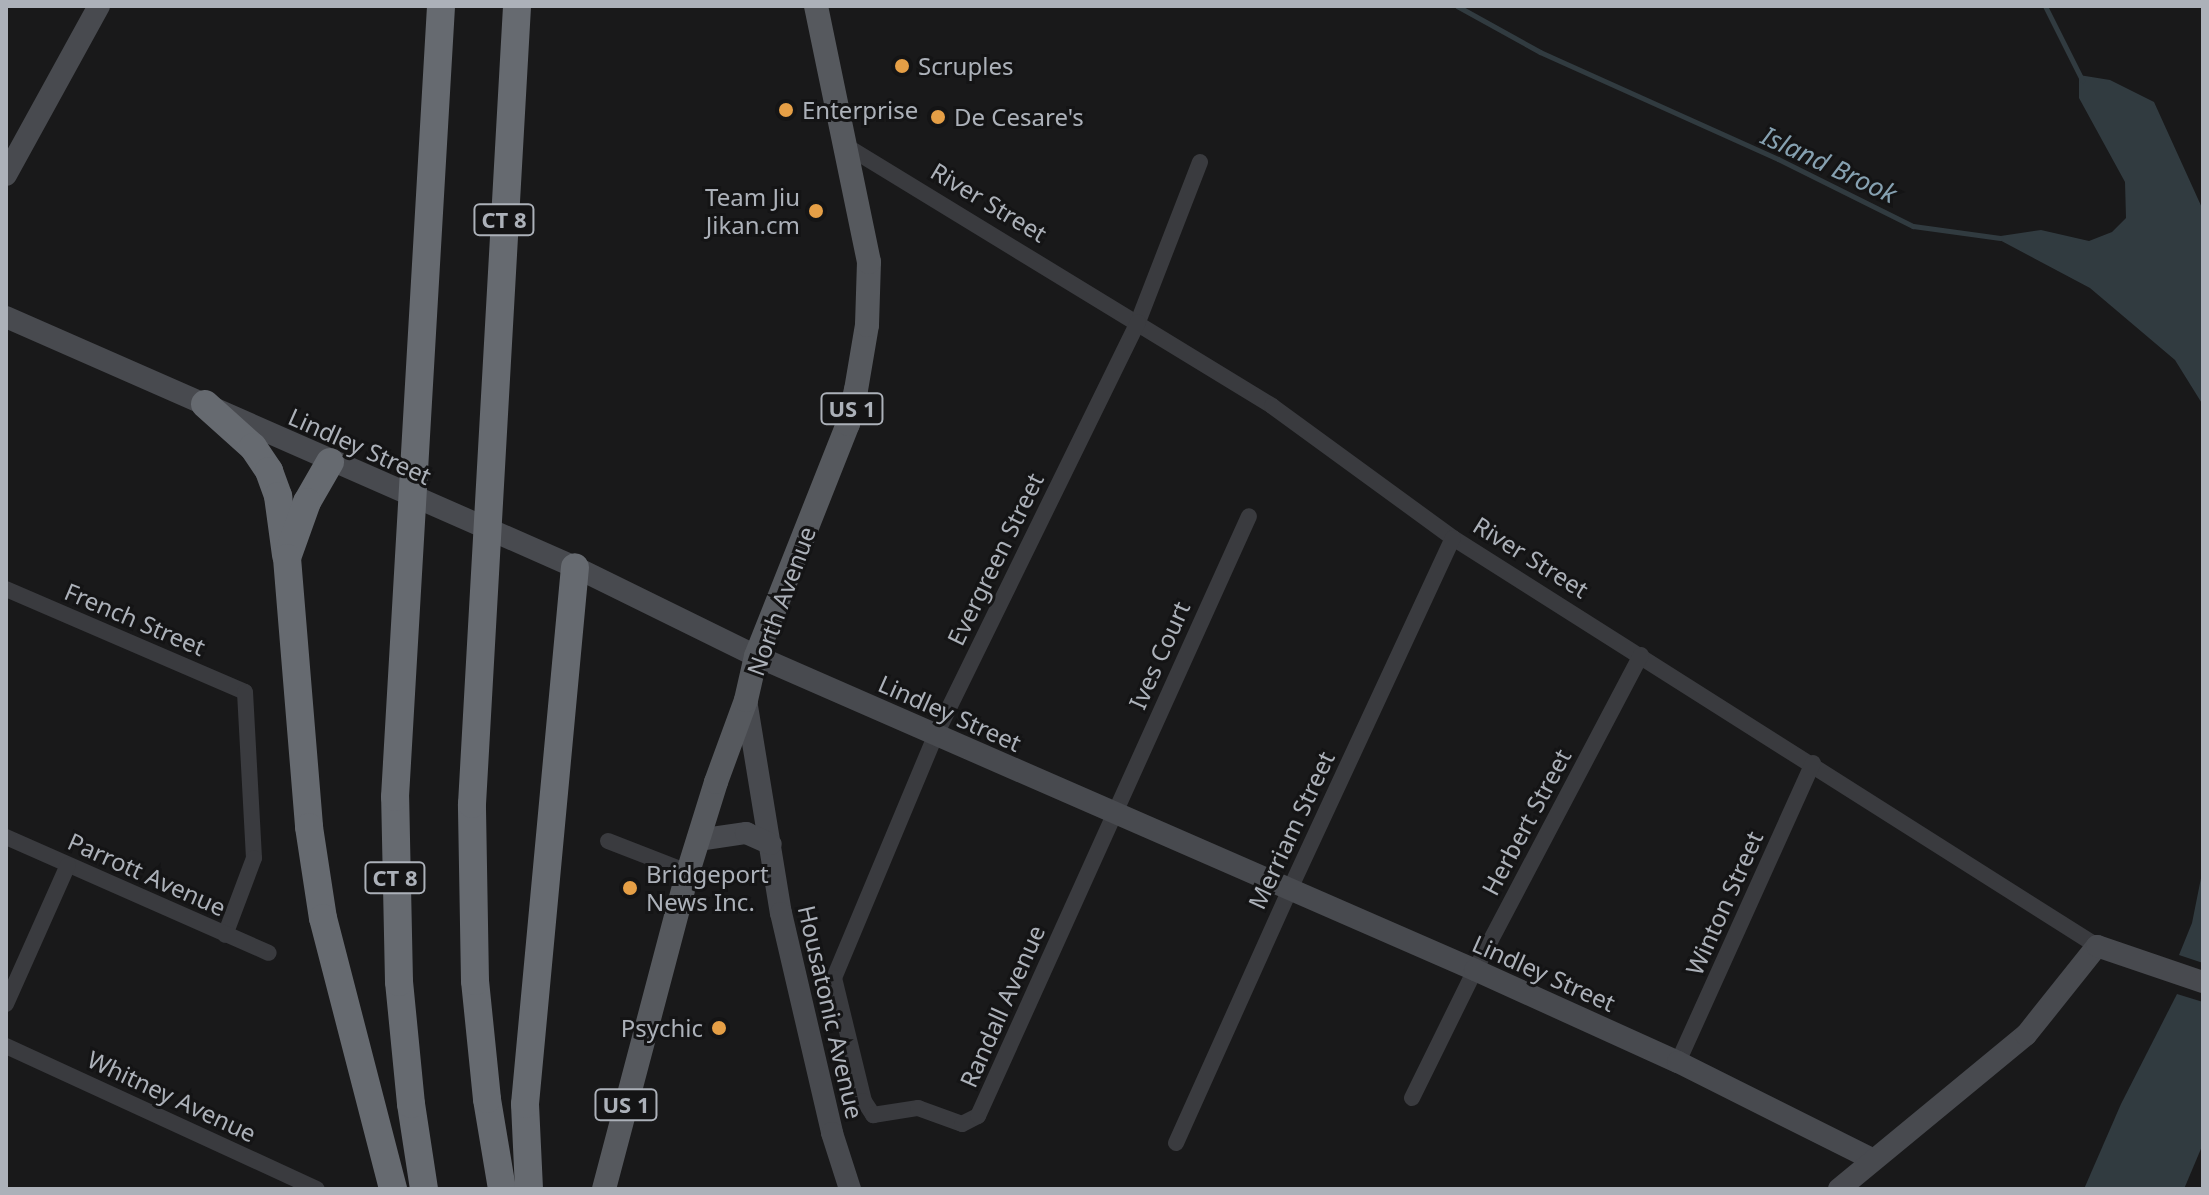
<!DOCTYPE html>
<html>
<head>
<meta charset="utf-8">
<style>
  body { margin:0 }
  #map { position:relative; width:2209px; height:1195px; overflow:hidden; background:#19191a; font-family:"Noto Sans",sans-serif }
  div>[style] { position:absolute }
  .water>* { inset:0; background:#313b40 }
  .stream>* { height:5px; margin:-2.5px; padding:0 2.5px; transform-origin:2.5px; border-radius:2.5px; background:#313b40 }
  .street>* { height:16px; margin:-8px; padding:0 8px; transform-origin:8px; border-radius:8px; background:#3a3b3f }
  .secondary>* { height:22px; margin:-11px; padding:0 11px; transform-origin:11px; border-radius:11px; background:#484a4f }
  .primary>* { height:24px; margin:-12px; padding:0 12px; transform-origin:12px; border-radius:12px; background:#56595e }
  .highway>* { height:28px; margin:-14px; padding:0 14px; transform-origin:14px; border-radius:14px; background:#666a70 }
  .dots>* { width:22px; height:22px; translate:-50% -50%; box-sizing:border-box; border:4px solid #141415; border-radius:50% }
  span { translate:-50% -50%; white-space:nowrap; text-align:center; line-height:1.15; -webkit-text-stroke:6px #141415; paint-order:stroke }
  .shield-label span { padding:2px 6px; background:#141415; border:2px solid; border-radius:6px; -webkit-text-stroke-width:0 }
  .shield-label { font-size:22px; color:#acb1b9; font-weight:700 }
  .poi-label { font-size:24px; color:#acb1b9 }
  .left { translate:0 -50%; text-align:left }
  .right { translate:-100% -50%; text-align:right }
  .street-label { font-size:24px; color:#acb1b9 }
  .water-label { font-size:26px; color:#86a1b1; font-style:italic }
  .frame { position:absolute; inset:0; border:8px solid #acb1b9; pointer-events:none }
</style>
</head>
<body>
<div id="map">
  <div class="water">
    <div style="clip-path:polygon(2079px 75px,2110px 80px,2154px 102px,2203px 210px,2203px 405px,2175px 360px,2090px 288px,1994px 237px,2041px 230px,2089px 241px,2112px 232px,2126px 218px,2125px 182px,2079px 98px)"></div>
    <div style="clip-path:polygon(2203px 868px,2203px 963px,2179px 955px,2192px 923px)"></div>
    <div style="clip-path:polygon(2177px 994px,2203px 1002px,2203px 1144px,2184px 1189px,2084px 1189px,2121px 1104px)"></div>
  </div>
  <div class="stream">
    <div style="left:1457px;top:6px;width:95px;rotate:29deg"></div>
    <div style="left:1540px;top:52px;width:261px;rotate:24.2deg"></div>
    <div style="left:1778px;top:159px;width:151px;rotate:26.4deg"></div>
    <div style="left:1913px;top:226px;width:88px;rotate:7.9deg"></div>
    <div style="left:2045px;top:6px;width:83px;rotate:63.4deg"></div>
  </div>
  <div class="street">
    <div style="left:848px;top:147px;width:497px;rotate:31.4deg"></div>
    <div style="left:1272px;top:406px;width:224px;rotate:36.1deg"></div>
    <div style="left:1453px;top:538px;width:762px;rotate:32.36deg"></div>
    <div style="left:1200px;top:162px;width:172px;rotate:111.2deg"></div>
    <div style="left:1138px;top:322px;width:459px;rotate:116.1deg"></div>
    <div style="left:936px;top:734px;width:264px;rotate:112.7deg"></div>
    <div style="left:834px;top:978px;width:127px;rotate:76.3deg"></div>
    <div style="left:864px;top:1101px;width:17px;rotate:57deg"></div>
    <div style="left:873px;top:1115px;width:46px;rotate:-8.8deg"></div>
    <div style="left:918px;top:1108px;width:47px;rotate:20deg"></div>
    <div style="left:962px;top:1124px;width:18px;rotate:-27deg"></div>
    <div style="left:978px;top:1116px;width:658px;rotate:-65.69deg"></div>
    <div style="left:6px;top:589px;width:260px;rotate:23.3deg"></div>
    <div style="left:245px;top:692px;width:166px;rotate:86.9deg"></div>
    <div style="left:254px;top:858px;width:82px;rotate:110.6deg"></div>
    <div style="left:6px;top:837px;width:287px;rotate:23.8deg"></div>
    <div style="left:608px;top:841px;width:86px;rotate:21.2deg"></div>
    <div style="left:6px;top:1004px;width:152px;rotate:-66deg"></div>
    <div style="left:6px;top:1046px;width:342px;rotate:24.7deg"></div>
    <div style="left:1678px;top:1062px;width:328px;rotate:-65.7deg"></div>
    <div style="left:1412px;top:1098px;width:143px;rotate:-63.8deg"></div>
    <div style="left:1475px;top:970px;width:356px;rotate:-62.2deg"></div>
    <div style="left:1176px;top:1143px;width:278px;rotate:-65.8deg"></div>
    <div style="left:1290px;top:889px;width:387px;rotate:-65.1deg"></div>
  </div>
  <div class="secondary">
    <div style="left:6px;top:175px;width:193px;rotate:-61.2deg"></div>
    <div style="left:6px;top:317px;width:621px;rotate:23.72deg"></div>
    <div style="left:575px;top:567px;width:202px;rotate:26.2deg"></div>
    <div style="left:756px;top:656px;width:785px;rotate:23.59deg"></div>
    <div style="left:1475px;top:970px;width:223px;rotate:24.4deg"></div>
    <div style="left:1678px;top:1062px;width:217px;rotate:26.6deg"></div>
    <div style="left:746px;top:700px;width:216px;rotate:80.7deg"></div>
    <div style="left:781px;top:913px;width:226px;rotate:76.9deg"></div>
    <div style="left:832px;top:1133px;width:59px;rotate:72.2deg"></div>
    <div style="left:698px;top:840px;width:49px;rotate:-8.3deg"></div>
    <div style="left:746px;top:833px;width:27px;rotate:24deg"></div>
    <div style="left:1839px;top:1189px;width:242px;rotate:-39.5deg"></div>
    <div style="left:2026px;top:1035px;width:114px;rotate:-51.4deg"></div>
    <div style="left:2097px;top:946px;width:112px;rotate:18.8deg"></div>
  </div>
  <div class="primary">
    <div style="left:604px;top:1189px;width:328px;rotate:-75.2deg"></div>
    <div style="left:688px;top:872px;width:94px;rotate:-72.7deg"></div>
    <div style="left:716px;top:782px;width:87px;rotate:-69.9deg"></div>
    <div style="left:746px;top:700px;width:45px;rotate:-77.2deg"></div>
    <div style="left:756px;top:656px;width:250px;rotate:-68.4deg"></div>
    <div style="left:848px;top:424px;width:35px;rotate:-77deg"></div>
    <div style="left:856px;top:390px;width:66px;rotate:-80.4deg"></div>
    <div style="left:867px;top:325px;width:63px;rotate:-88.2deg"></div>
    <div style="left:869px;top:262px;width:261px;rotate:-101.7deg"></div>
  </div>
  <div class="highway">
    <div style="left:205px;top:404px;width:64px;rotate:41.9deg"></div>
    <div style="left:253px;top:447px;width:29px;rotate:56deg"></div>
    <div style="left:269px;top:471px;width:27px;rotate:70deg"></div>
    <div style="left:278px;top:496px;width:60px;rotate:82.3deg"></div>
    <div style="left:330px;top:462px;width:46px;rotate:119.9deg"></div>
    <div style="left:307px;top:502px;width:59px;rotate:109.7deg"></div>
    <div style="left:287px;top:558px;width:270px;rotate:85.3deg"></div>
    <div style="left:309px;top:827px;width:92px;rotate:81.3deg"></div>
    <div style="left:323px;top:918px;width:280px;rotate:75.5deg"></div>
    <div style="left:424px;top:1189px;width:86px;rotate:-98.7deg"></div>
    <div style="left:411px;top:1104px;width:123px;rotate:-95.6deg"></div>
    <div style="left:399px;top:982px;width:185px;rotate:-91.2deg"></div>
    <div style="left:395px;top:797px;width:792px;rotate:-86.67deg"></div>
    <div style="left:502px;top:1189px;width:91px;rotate:-99.5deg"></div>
    <div style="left:487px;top:1099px;width:119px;rotate:-95.8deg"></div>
    <div style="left:475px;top:981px;width:177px;rotate:-91deg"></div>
    <div style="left:472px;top:804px;width:799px;rotate:-86.77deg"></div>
    <div style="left:529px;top:1189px;width:85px;rotate:-92.7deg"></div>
    <div style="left:525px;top:1104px;width:539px;rotate:-84.68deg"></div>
  </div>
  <div class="dots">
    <div style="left:902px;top:66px;background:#e59f46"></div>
    <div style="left:786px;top:110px;background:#e59f46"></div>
    <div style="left:938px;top:117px;background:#e59f46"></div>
    <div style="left:816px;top:211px;background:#e59f46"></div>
    <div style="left:630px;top:888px;background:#e59f46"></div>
    <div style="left:719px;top:1028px;background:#e59f46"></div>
  </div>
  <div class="shield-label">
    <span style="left:504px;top:220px">CT 8</span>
    <span style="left:852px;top:409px">US 1</span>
    <span style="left:395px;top:878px">CT 8</span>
    <span style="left:626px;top:1105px">US 1</span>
  </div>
  <div class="poi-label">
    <span class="left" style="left:918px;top:66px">Scruples</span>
    <span class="left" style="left:802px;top:110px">Enterprise</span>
    <span class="left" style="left:954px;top:117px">De Cesare's</span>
    <span class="right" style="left:800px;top:211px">Team Jiu<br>Jikan.cm</span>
    <span class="left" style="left:646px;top:888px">Bridgeport<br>News Inc.</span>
    <span class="right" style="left:703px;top:1028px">Psychic</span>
  </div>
  <div class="street-label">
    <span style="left:989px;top:202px;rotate:31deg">River Street</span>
    <span style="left:360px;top:446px;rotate:24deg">Lindley Street</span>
    <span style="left:1531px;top:557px;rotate:32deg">River Street</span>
    <span style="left:995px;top:559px;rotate:-64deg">Evergreen Street</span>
    <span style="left:781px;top:601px;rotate:-70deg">North Avenue</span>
    <span style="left:135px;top:619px;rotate:23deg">French Street</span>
    <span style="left:1159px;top:655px;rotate:-66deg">Ives Court</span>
    <span style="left:950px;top:713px;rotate:24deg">Lindley Street</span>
    <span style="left:1526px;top:822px;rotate:-62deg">Herbert Street</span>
    <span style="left:1291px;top:830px;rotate:-65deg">Merriam Street</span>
    <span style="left:147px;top:874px;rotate:24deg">Parrott Avenue</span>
    <span style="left:1724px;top:903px;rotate:-66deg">Winton Street</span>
    <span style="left:1544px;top:973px;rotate:24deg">Lindley Street</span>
    <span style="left:1002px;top:1006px;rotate:-66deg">Randall Avenue</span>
    <span style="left:831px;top:1012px;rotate:77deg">Housatonic Avenue</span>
    <span style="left:172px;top:1096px;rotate:25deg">Whitney Avenue</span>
  </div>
  <div class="water-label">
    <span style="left:1829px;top:165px;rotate:25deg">Island Brook</span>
  </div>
  <div class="frame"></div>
</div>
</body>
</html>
